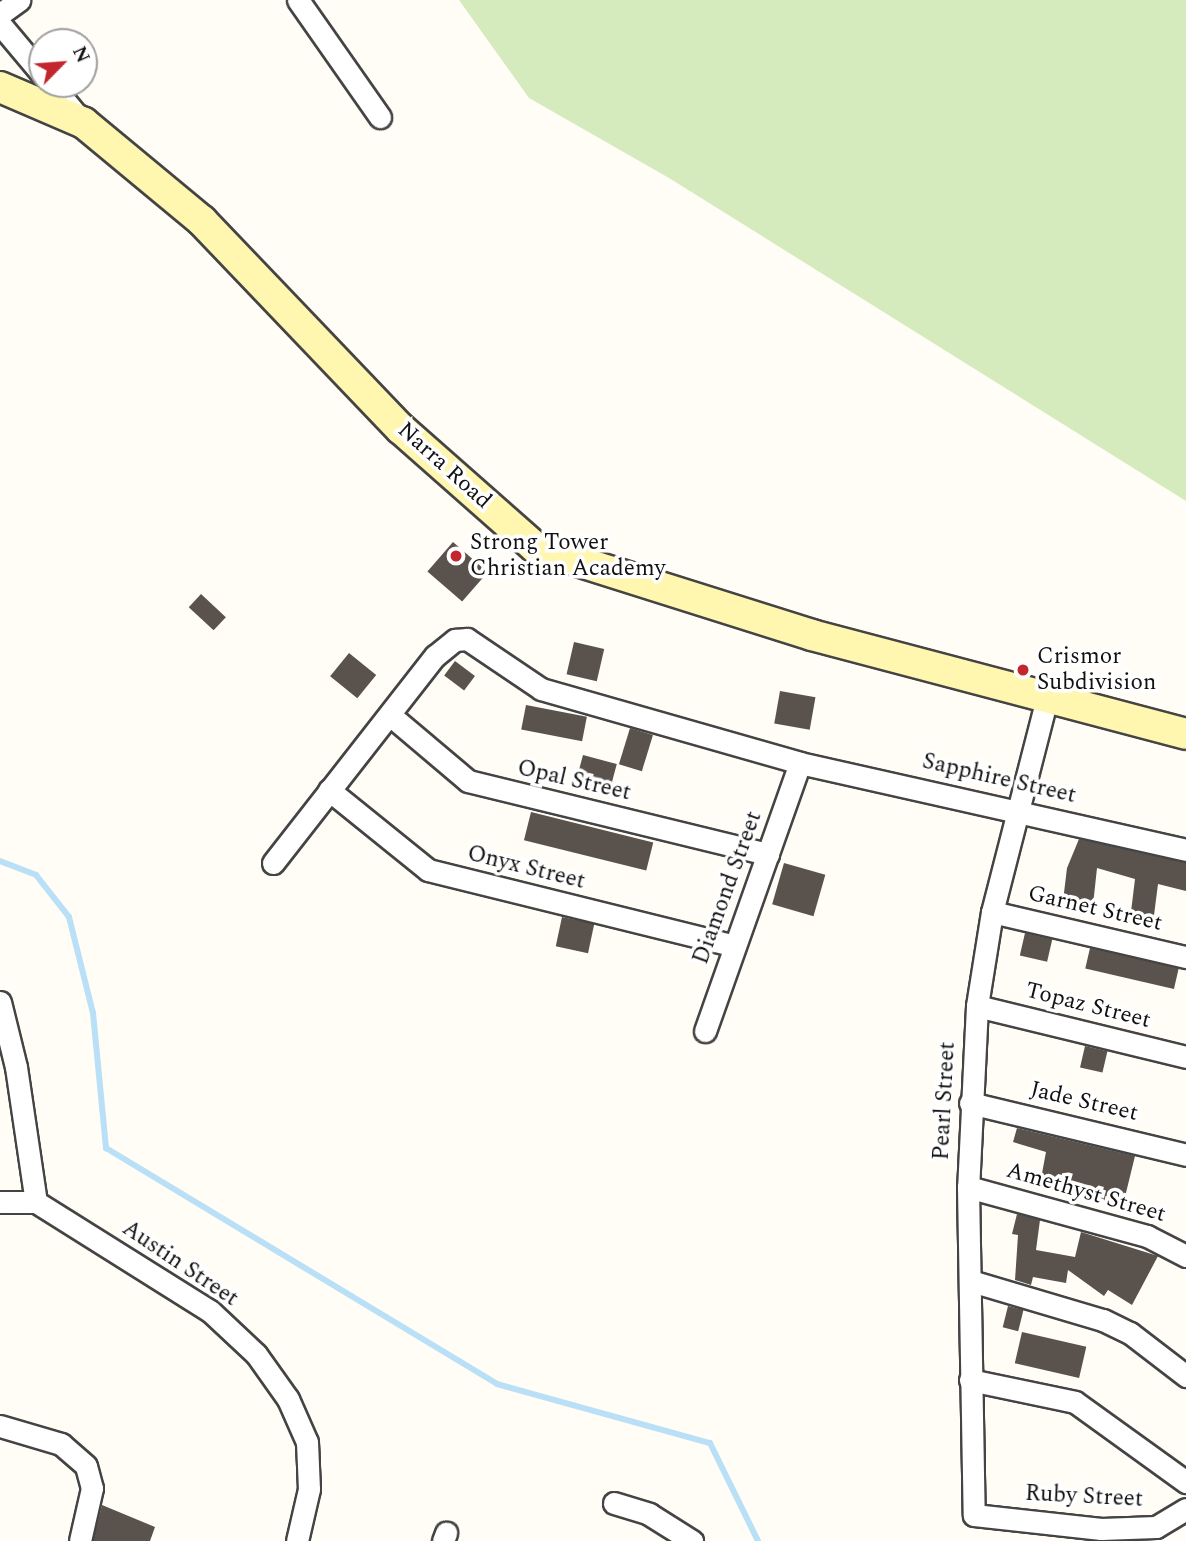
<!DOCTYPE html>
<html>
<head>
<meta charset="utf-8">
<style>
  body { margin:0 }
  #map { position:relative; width:1186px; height:1541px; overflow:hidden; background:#fffdf5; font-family:Spectral,serif }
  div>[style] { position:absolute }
  .green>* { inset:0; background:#d5ebbd }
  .stream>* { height:6px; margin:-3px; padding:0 3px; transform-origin:3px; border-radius:3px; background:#b9e0f7 }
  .building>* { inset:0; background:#5a524d; transform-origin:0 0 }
  .roads { filter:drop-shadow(2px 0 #444) drop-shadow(-2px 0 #444) drop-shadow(0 2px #444) drop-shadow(0 -2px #444) }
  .street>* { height:21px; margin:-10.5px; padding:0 10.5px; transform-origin:10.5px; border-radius:10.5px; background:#fff }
  .secondary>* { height:30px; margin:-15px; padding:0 15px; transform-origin:15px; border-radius:15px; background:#fff6b0 }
  .dots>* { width:19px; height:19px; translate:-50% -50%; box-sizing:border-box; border:4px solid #fff; border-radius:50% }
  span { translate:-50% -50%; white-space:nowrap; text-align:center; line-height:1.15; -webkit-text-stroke:7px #fff; paint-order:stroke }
  .street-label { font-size:23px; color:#111 }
  .poi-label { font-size:23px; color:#111 }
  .left { translate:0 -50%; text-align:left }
  .north { position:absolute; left:28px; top:28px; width:70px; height:70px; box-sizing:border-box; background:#fff; border:2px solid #a0a0a0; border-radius:50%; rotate:65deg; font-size:19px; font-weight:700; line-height:28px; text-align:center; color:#111 }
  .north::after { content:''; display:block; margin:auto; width:24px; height:32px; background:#c4262e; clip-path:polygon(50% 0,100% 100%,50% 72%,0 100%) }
</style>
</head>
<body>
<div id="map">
  <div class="green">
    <div style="clip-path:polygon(459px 0,1186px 0,1186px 501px,669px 178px,529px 98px)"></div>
  </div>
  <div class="stream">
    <div style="left:0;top:861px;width:39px;rotate:21deg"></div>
    <div style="left:36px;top:875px;width:53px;rotate:51.8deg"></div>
    <div style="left:69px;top:917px;width:99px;rotate:76deg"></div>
    <div style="left:93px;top:1013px;width:136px;rotate:84.5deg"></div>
    <div style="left:106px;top:1148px;width:457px;rotate:31.1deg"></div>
    <div style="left:497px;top:1384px;width:221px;rotate:15.5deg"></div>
    <div style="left:710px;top:1443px;width:109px;rotate:63.9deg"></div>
  </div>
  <div class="building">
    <div style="left:453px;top:542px;width:46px;height:39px;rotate:41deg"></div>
    <div style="left:201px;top:594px;width:34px;height:18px;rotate:43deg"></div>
    <div style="left:574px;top:642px;width:31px;height:33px;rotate:13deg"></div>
    <div style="left:349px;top:653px;width:35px;height:30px;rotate:39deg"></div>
    <div style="left:455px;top:661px;width:25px;height:18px;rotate:37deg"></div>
    <div style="left:780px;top:691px;width:36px;height:33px;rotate:10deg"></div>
    <div style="left:526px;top:705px;width:62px;height:25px;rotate:11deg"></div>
    <div style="left:630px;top:728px;width:24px;height:38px;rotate:17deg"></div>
    <div style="left:583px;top:755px;width:35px;height:31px;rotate:15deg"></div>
    <div style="left:531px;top:812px;width:126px;height:29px;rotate:14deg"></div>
    <div style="clip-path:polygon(1079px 839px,1186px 863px,1186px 891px,1158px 884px,1153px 923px,1130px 920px,1135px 879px,1097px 868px,1093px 905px,1063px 901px,1067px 868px)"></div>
    <div style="left:784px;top:863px;width:43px;height:43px;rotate:16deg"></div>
    <div style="left:562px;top:917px;width:33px;height:30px;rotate:12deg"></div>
    <div style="left:1025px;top:933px;width:28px;height:23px;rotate:13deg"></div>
    <div style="left:1090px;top:948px;width:91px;height:21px;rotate:13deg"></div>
    <div style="left:1085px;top:1046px;width:23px;height:22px;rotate:13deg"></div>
    <div style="clip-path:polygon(1017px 1128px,1135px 1156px,1123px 1205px,1040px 1184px,1046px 1152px,1013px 1142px)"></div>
    <div style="clip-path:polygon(1017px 1214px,1040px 1220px,1036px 1250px,1075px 1257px,1081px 1232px,1158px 1256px,1132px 1305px,1108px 1290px,1104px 1296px,1068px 1270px,1066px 1283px,1033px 1277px,1031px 1285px,1015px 1280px,1018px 1235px,1012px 1234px)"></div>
    <div style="left:1008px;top:1306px;width:16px;height:22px;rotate:14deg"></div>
    <div style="left:1022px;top:1332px;width:66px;height:32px;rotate:13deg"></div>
    <div style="clip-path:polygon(102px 1505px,155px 1527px,150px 1541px,93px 1541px)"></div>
  </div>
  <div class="roads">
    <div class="street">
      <div style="left:298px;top:0;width:143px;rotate:55deg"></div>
      <div style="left:0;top:14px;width:24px;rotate:-36deg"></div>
      <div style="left:0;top:24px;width:65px;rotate:50deg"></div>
      <div style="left:51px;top:84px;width:45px;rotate:50.4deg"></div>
      <div style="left:1047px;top:698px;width:221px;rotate:104.4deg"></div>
      <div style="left:992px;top:912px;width:95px;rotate:99.1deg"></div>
      <div style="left:977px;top:1006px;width:181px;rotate:92.8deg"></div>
      <div style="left:968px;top:1187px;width:328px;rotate:89deg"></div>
      <div style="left:974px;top:1515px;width:128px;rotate:6.3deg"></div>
      <div style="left:1101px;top:1529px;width:55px;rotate:-2.1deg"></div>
      <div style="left:1156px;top:1527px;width:35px;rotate:-31deg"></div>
      <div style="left:390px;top:715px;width:102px;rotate:40.2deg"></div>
      <div style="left:468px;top:781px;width:309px;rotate:13.7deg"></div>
      <div style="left:329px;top:790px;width:127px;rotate:38.9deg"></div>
      <div style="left:428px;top:870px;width:316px;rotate:13.9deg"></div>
      <div style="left:273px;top:863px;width:263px;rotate:-52deg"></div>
      <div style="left:435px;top:656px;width:26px;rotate:-39deg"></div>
      <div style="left:455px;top:640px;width:12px;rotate:-5deg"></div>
      <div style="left:467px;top:639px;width:89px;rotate:34deg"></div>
      <div style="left:541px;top:689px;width:269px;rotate:15.9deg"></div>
      <div style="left:800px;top:763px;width:396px;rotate:12.7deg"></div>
      <div style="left:992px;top:912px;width:199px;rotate:13.1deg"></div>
      <div style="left:0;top:1002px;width:67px;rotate:76.2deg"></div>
      <div style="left:16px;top:1067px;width:136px;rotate:81.6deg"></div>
      <div style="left:977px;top:1006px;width:215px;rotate:13.7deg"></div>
      <div style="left:705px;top:1031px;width:284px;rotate:-70.5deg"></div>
      <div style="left:970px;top:1103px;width:222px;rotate:13.5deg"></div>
      <div style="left:968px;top:1187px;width:186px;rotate:15.3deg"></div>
      <div style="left:1147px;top:1236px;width:44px;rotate:27.1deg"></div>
      <div style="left:0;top:1202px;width:36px"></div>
      <div style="left:36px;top:1202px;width:205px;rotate:32.1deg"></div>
      <div style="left:210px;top:1311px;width:63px;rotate:43.1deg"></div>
      <div style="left:256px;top:1354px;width:55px;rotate:54.6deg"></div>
      <div style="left:288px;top:1399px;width:47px;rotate:66.2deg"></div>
      <div style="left:307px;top:1442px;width:47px;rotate:87.6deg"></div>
      <div style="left:309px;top:1489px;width:53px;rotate:103deg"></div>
      <div style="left:971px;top:1281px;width:138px;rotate:16.5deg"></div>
      <div style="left:1103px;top:1320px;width:30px;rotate:26deg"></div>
      <div style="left:1130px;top:1333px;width:71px;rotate:37.5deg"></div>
      <div style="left:970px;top:1380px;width:107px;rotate:11.8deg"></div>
      <div style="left:1075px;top:1402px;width:137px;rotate:35.8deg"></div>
      <div style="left:0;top:1426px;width:64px;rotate:16.4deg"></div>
      <div style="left:61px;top:1444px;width:33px;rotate:41deg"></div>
      <div style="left:86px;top:1466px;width:23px;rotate:75deg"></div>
      <div style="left:92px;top:1488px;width:54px;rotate:102.8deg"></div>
      <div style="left:614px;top:1503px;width:37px;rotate:17deg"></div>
      <div style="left:649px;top:1514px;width:51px;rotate:32.1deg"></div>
      <div style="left:443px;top:1541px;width:9px;rotate:-69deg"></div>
    </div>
    <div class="secondary">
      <div style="left:0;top:87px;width:91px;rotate:23.2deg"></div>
      <div style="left:84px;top:123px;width:153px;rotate:39.7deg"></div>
      <div style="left:202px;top:221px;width:288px;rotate:46.3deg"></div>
      <div style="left:401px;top:429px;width:180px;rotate:41.4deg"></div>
      <div style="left:536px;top:548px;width:289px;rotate:17.5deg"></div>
      <div style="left:812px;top:635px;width:387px;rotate:14.8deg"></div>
    </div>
  </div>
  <div class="dots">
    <div style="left:456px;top:556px;background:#c4262e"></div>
    <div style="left:1023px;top:670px;background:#c4262e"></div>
  </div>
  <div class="street-label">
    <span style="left:444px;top:466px;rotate:42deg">Narra Road</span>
    <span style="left:999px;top:779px;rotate:13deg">Sapphire Street</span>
    <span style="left:574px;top:781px;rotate:13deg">Opal Street</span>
    <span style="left:526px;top:868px;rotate:14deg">Onyx Street</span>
    <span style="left:728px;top:888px;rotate:-70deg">Diamond Street</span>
    <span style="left:1095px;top:909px;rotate:13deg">Garnet Street</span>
    <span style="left:1088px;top:1006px;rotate:14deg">Topaz Street</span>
    <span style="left:945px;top:1101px;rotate:-87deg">Pearl Street</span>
    <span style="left:1084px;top:1102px;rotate:13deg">Jade Street</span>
    <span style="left:1086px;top:1193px;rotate:16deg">Amethyst Street</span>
    <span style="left:180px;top:1264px;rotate:34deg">Austin Street</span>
    <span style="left:1084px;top:1497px;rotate:3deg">Ruby Street</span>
  </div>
  <div class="poi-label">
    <span class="left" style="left:470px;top:556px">Strong Tower<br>Christian Academy</span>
    <span class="left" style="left:1037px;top:670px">Crismor<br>Subdivision</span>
  </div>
  <div class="north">N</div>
</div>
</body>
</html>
